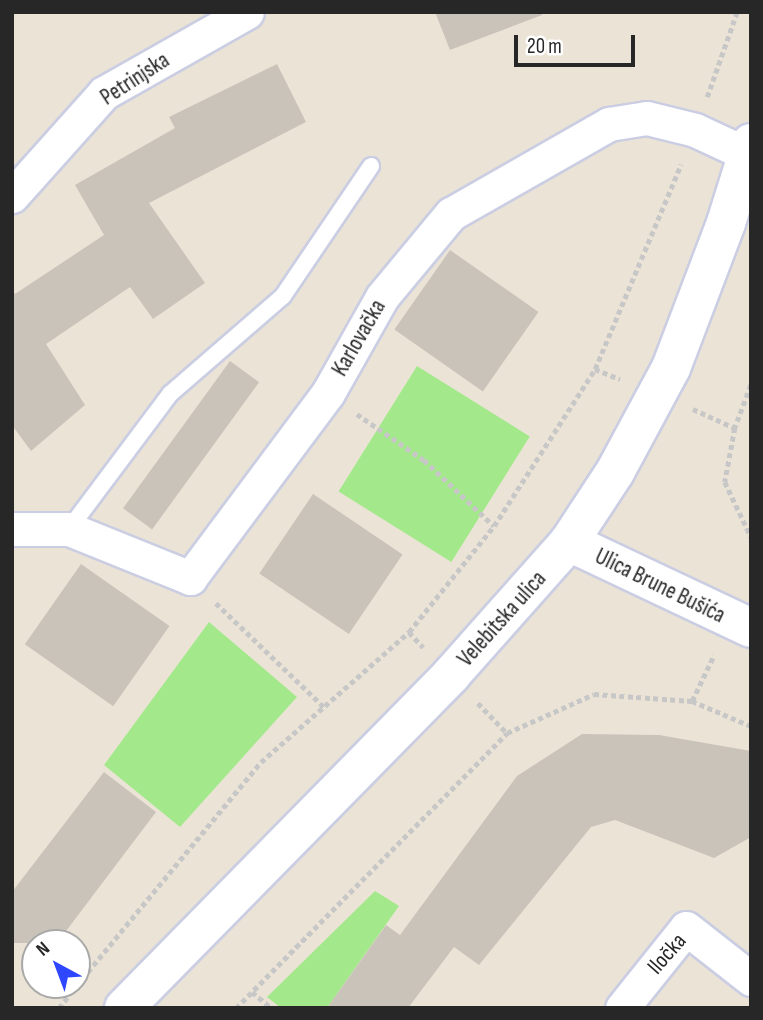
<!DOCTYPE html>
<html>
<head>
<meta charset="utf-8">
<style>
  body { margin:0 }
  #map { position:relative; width:763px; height:1020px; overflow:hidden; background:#ebe4d6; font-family:"Sofia Sans Condensed",sans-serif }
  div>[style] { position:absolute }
  .green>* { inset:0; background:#a4e88c; transform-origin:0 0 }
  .building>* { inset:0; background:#c9c3b9; transform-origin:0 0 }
  .path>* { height:4.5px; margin-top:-2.25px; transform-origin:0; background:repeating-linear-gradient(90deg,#c7c7c7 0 5px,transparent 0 8.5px) }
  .roads { filter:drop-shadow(2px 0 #cbcee2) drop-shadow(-2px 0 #cbcee2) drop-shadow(0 2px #cbcee2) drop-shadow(0 -2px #cbcee2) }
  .lane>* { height:16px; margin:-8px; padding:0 8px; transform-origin:8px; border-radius:8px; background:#fff }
  .street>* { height:33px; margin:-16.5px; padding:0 16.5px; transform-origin:16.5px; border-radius:16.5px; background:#fff }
  .secondary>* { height:38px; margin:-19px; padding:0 19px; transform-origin:19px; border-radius:19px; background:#fff }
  span { translate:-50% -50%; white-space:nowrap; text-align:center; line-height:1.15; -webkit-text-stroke:6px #fff; paint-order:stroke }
  .street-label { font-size:23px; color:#272727 }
  .frame { position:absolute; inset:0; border:14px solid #272727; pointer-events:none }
  .north { position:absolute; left:21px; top:929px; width:70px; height:70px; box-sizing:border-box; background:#fff; border:2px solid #a9a9a9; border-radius:50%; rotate:319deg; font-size:19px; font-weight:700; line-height:28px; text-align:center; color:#272727 }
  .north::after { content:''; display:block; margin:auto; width:24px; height:32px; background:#2f46ff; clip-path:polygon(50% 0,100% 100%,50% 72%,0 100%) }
  .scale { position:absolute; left:514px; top:35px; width:121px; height:32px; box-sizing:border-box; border:4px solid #272727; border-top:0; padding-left:9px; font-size:21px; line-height:24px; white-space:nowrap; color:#272727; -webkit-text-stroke:5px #fff; paint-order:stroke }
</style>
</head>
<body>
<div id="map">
  <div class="green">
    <div style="left:417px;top:366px;width:133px;height:148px;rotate:32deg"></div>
    <div style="clip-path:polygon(209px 622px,297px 697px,180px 827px,104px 765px)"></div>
    <div style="clip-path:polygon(375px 891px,399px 906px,327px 1008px,281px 1008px,267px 997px)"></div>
  </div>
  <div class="building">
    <div style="clip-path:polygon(435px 12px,541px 12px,542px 15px,450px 50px)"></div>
    <div style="clip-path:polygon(277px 64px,306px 122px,149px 203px,205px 283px,153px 319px,130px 287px,46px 344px,85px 405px,31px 451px,12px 425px,12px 290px,15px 294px,104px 235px,75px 185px,175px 128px,169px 117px)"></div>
    <div style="left:450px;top:250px;width:108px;height:97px;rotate:35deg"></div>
    <div style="left:230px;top:361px;width:36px;height:182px;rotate:36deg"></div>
    <div style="left:313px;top:494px;width:108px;height:96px;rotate:34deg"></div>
    <div style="left:81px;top:564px;width:108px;height:98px;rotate:35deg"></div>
    <div style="clip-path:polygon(582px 734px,659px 735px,751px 751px,751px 837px,714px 858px,615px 820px,591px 827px,479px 965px,454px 947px,408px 1008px,327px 1008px,386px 925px,400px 935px,517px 776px)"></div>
    <div style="clip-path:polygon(104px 772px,156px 812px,57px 943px,12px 943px,12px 892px)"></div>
  </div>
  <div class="path">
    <div style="left:707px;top:97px;width:90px;rotate:-70.6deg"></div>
    <div style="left:595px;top:369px;width:27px;rotate:22deg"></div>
    <div style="left:751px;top:385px;width:46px;rotate:110.4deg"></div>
    <div style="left:735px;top:428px;width:55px;rotate:100.5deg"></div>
    <div style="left:725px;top:482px;width:61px;rotate:64.7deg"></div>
    <div style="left:693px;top:409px;width:46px;rotate:24.3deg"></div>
    <div style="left:357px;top:414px;width:81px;rotate:34.5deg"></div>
    <div style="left:424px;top:460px;width:96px;rotate:43.3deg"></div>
    <div style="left:216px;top:603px;width:153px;rotate:43.9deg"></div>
    <div style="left:409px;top:632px;width:21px;rotate:47deg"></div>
    <div style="left:692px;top:701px;width:64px;rotate:23deg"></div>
    <div style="left:478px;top:703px;width:42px;rotate:46deg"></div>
    <div style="left:77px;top:985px;width:289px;rotate:-50.5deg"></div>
    <div style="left:261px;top:762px;width:197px;rotate:-41.3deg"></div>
    <div style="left:409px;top:632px;width:136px;rotate:-51.3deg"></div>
    <div style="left:494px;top:526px;width:187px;rotate:-57.2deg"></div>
    <div style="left:595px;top:369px;width:222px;rotate:-67.2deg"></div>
    <div style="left:252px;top:992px;width:26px;rotate:39deg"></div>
    <div style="left:59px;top:1008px;width:29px;rotate:-52deg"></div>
    <div style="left:236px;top:1008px;width:386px;rotate:-45.4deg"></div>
    <div style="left:507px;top:733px;width:95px;rotate:-24.1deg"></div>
    <div style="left:594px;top:694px;width:98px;rotate:4.1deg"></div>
    <div style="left:692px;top:701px;width:51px;rotate:-64.4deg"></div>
  </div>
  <div class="roads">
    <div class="lane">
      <div style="left:69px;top:529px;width:169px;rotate:-53.2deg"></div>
      <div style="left:170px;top:394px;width:150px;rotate:-40.9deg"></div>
      <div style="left:283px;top:296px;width:157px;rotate:-55.9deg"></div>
    </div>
    <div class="street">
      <div style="left:12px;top:196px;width:138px;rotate:-48.2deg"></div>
      <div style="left:104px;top:93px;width:164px;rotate:-29.5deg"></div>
      <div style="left:12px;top:529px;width:57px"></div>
      <div style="left:69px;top:529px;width:131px;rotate:22deg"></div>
      <div style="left:190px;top:578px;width:231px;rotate:-53.3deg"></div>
      <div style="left:328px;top:393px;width:110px;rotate:-60.6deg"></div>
      <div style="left:382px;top:297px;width:108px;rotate:-50.3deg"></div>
      <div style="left:451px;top:214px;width:182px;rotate:-29.7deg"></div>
      <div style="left:609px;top:124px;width:38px;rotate:-9deg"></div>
      <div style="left:647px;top:118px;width:49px;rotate:14deg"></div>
      <div style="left:695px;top:130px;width:57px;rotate:24.8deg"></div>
      <div style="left:622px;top:1008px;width:102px;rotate:-51.3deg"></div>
      <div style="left:686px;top:928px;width:83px;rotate:38.1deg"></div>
    </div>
    <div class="secondary">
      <div style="left:569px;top:542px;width:201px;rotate:25.3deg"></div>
      <div style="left:124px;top:1008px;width:467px;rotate:-45.5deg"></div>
      <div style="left:451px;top:675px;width:178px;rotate:-48.4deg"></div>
      <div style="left:569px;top:542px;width:84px;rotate:-56.7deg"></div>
      <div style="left:615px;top:472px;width:118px;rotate:-61.7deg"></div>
      <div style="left:671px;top:368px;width:155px;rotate:-69.2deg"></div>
      <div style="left:726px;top:223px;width:84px;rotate:-72.6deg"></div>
    </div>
  </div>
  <div class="street-label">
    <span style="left:135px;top:79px;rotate:-33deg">Petrinjska</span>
    <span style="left:359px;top:338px;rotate:-60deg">Karlovačka</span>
    <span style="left:660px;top:586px;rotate:26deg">Ulica Brune Bušića</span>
    <span style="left:502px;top:619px;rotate:-48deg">Velebitska ulica</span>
    <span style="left:667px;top:954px;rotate:-49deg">Iločka</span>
  </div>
  <div class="frame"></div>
  <div class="north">N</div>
  <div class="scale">20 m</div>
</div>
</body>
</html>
